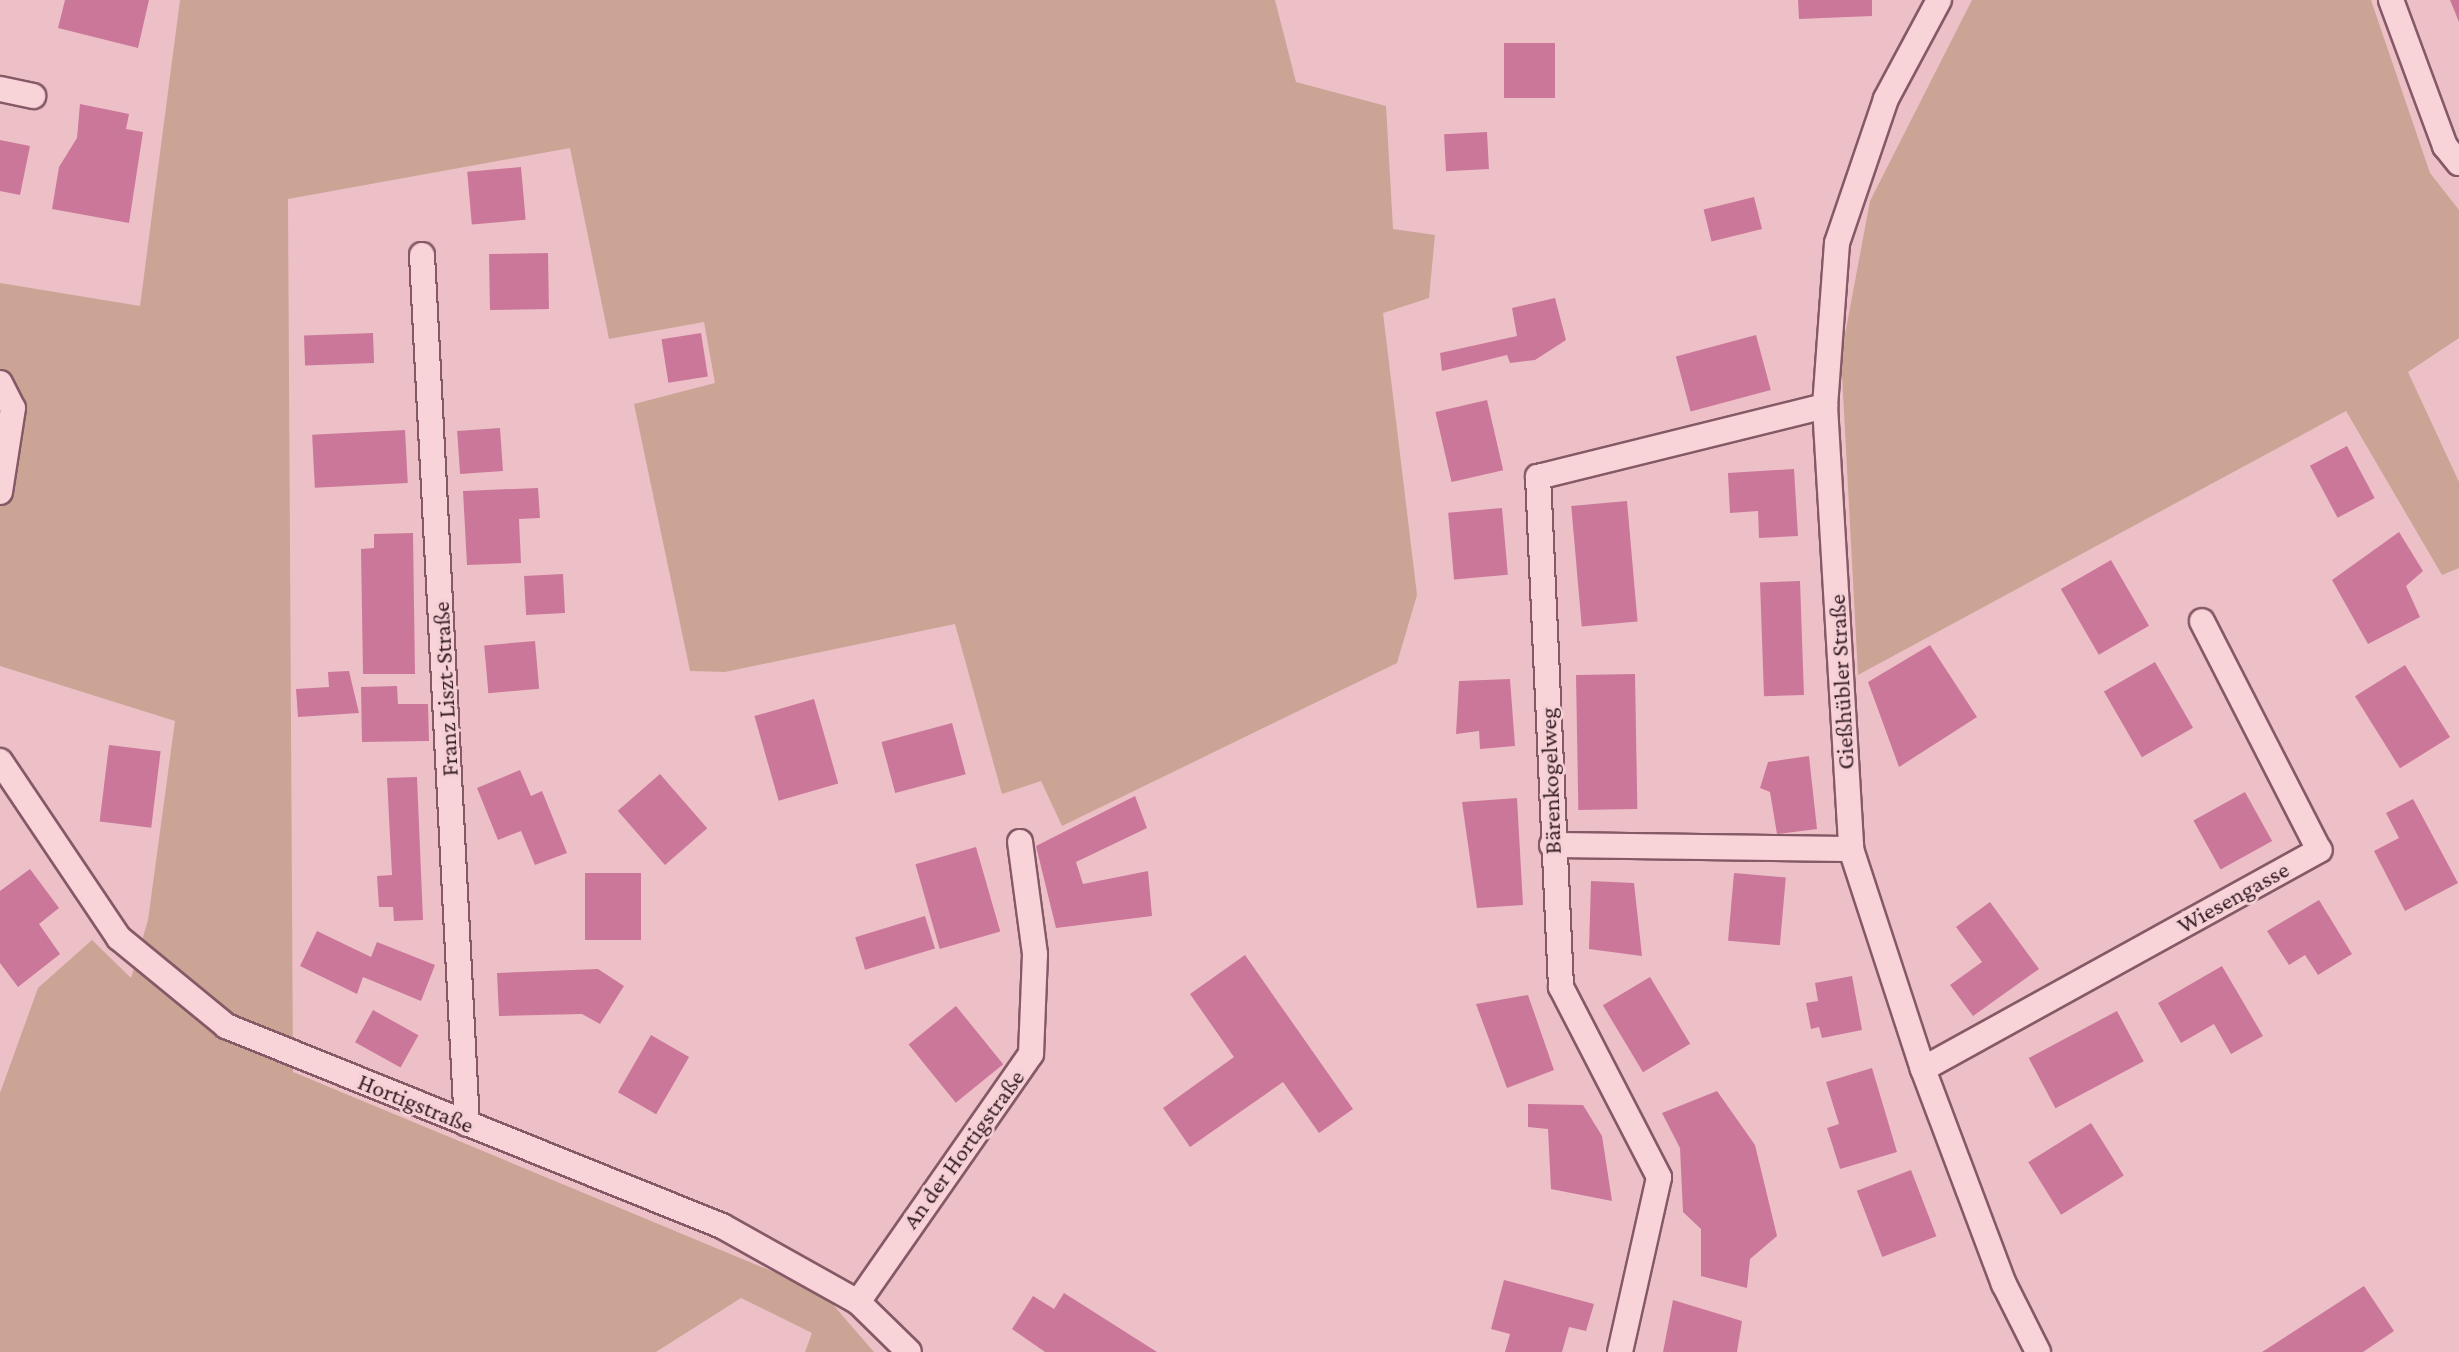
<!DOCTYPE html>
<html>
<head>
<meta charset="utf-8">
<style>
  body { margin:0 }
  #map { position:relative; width:2459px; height:1352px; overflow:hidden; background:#edc0c7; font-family:"Crimson Pro",serif }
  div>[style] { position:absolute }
  .green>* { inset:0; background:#cba495 }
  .building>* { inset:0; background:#cb779a; transform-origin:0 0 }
  .roads { filter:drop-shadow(2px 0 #865967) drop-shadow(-2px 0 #865967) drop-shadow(0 2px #865967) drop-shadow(0 -2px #865967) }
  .minor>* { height:24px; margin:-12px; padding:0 12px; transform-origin:12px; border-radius:12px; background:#f8d3d8 }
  span { translate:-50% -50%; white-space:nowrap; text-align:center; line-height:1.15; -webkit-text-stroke:6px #f5d0d5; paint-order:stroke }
  .street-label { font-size:24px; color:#361d26 }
</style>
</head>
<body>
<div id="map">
  <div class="green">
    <div style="clip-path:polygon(180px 0,1275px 0,1296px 82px,1386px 106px,1393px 229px,1435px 235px,1429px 298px,1383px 313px,1417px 595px,1397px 663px,1062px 826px,1041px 781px,1002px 794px,955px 624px,725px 672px,690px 671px,634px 404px,715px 383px,704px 322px,609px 339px,570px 148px,288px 199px,293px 1072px,822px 1292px,874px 1352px,805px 1352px,812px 1333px,741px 1298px,656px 1352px,0 1352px,0 1093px,38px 988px,92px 940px,131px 978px,148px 920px,175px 721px,0 666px,0 283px,140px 306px)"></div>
    <div style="clip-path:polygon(1972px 0,2371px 0,2430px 173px,2459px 210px,2459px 338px,2408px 372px,2459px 482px,2459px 568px,2442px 575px,2346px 411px,1858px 675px,1841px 356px,1870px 201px)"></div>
  </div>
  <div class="building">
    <div style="clip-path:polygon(65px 0,149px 0,138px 48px,58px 28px)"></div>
    <div style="clip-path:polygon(1798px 0,1872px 0,1872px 16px,1799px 19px)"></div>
    <div style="clip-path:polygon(2450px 0,2459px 0,2459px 22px)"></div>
    <div style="left:1555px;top:43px;width:55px;height:51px;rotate:90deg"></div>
    <div style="clip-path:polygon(80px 104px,129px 114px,126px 129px,143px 132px,129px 223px,52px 209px,59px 167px,77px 138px)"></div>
    <div style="left:1487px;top:132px;width:37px;height:43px;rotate:87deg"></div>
    <div style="clip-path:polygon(0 140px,30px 146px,20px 195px,0 191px)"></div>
    <div style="left:521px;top:167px;width:53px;height:54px;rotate:85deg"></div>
    <div style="left:1754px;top:197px;width:33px;height:52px;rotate:76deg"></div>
    <div style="left:548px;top:253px;width:56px;height:59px;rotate:89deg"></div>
    <div style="clip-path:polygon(1555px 298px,1566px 340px,1535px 360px,1510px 363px,1507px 355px,1442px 371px,1440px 353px,1517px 336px,1512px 308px)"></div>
    <div style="left:373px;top:333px;width:30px;height:69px;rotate:88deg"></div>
    <div style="left:701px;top:333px;width:44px;height:40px;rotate:81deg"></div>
    <div style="left:1756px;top:335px;width:57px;height:83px;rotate:75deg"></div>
    <div style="left:1487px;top:400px;width:72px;height:53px;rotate:77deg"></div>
    <div style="left:500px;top:428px;width:43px;height:43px;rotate:86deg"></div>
    <div style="left:405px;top:430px;width:53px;height:93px;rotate:87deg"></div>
    <div style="left:2347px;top:446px;width:59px;height:42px;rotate:62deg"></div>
    <div style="clip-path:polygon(1794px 469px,1798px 536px,1759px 538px,1758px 511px,1730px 513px,1728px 473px)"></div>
    <div style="clip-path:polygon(538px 488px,540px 518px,519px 519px,521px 563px,467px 565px,463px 491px)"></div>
    <div style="left:1627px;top:501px;width:121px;height:56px;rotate:85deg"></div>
    <div style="left:1502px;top:508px;width:67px;height:54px;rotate:85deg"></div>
    <div style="clip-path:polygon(2399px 532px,2423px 571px,2406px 586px,2420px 617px,2368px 644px,2332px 580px)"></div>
    <div style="clip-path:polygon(413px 533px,415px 674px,363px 674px,361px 549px,374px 548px,374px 534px)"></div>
    <div style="left:2111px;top:560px;width:76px;height:58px;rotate:60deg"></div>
    <div style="left:563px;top:574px;width:39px;height:39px;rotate:87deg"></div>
    <div style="left:1800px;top:581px;width:114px;height:40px;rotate:88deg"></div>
    <div style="left:535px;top:641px;width:48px;height:51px;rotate:85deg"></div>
    <div style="clip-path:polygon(1930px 645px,1977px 717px,1899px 767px,1868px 682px)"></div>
    <div style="left:2155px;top:662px;width:76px;height:59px;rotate:60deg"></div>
    <div style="left:2405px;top:665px;width:85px;height:59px;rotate:58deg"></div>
    <div style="clip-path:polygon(349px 671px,359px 713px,298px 717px,296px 689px,329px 687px,328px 672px)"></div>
    <div style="left:1635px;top:674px;width:135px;height:59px;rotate:89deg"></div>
    <div style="clip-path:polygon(1510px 679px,1515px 746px,1480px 749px,1479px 731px,1456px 734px,1459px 681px)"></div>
    <div style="clip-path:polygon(397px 686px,398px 704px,428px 704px,429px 741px,362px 742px,361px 687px)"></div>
    <div style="left:814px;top:699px;width:88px;height:62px;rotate:74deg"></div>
    <div style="left:952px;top:723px;width:53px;height:73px;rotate:75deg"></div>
    <div style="left:109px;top:745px;width:52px;height:77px;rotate:7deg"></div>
    <div style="clip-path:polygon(1809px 756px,1817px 829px,1777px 834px,1770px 792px,1760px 788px,1768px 762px)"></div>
    <div style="clip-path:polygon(520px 770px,531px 796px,542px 791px,567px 853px,535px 865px,521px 831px,498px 840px,477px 788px)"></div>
    <div style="left:660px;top:774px;width:72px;height:56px;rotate:49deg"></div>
    <div style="clip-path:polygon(417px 777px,423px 920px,394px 921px,393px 907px,379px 907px,377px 876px,392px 875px,387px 778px)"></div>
    <div style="left:2245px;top:792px;width:56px;height:59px;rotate:61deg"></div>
    <div style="clip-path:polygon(1135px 796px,1147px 828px,1076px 862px,1083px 884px,1148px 871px,1152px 916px,1056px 928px,1036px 846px)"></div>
    <div style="clip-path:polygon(1517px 798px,1523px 905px,1477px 908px,1462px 802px)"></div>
    <div style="clip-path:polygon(2413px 799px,2458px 883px,2405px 911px,2374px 851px,2399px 838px,2386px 813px)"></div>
    <div style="left:976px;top:847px;width:88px;height:63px;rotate:74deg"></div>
    <div style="clip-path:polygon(30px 869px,59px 908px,39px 924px,60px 954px,18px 987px,0 963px,0 891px)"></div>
    <div style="left:641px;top:873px;width:67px;height:56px;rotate:90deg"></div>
    <div style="left:1734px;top:873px;width:52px;height:68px;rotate:5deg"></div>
    <div style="clip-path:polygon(1591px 881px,1634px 883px,1642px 956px,1589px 949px)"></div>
    <div style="clip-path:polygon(2319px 900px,2352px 954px,2318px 975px,2305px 955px,2289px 965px,2267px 931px)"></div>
    <div style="clip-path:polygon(1990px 902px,2039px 969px,1973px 1016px,1950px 985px,1982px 962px,1956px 927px)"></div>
    <div style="left:925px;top:916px;width:34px;height:73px;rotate:73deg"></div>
    <div style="clip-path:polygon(317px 931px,371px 957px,377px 942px,435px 965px,421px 1001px,363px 977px,357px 994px,300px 966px)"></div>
    <div style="clip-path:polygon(1245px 955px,1353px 1109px,1319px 1133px,1283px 1082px,1190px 1147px,1163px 1108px,1234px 1057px,1190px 994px)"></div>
    <div style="clip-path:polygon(2222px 966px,2263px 1036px,2231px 1054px,2214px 1024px,2181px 1043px,2158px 1003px)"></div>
    <div style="clip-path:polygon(598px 969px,624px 986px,600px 1024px,582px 1014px,499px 1016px,497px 973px)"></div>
    <div style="clip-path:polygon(1852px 976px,1862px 1030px,1822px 1038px,1819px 1027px,1811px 1029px,1806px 1003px,1818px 1001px,1815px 983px)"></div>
    <div style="left:1650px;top:977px;width:78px;height:55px;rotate:59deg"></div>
    <div style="clip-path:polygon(1528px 995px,1554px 1070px,1507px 1088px,1476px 1004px)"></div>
    <div style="left:956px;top:1006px;width:75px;height:61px;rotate:51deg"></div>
    <div style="left:373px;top:1010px;width:52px;height:37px;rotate:29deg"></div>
    <div style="left:2117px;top:1011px;width:57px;height:100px;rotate:62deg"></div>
    <div style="left:651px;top:1035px;width:44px;height:66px;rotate:30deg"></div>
    <div style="clip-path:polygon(1872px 1068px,1897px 1152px,1840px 1169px,1827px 1128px,1839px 1124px,1826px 1082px)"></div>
    <div style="clip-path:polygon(1717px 1091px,1755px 1145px,1777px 1236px,1750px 1259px,1747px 1288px,1701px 1276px,1701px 1229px,1683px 1212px,1680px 1148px,1662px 1113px)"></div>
    <div style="clip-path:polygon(1528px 1104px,1583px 1105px,1602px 1136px,1612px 1201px,1551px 1189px,1548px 1129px,1528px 1127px)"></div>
    <div style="left:2091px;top:1123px;width:62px;height:74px;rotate:58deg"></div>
    <div style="left:1911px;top:1170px;width:71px;height:58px;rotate:69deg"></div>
    <div style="clip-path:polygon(1504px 1280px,1594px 1304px,1586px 1331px,1569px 1327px,1562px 1352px,1505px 1352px,1510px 1334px,1491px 1329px)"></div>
    <div style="clip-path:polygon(2364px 1286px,2394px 1331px,2363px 1352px,2262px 1352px)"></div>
    <div style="clip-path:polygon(1064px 1293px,1157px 1352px,1045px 1352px,1012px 1329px,1033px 1296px,1054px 1309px)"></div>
    <div style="clip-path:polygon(1673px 1300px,1742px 1321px,1737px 1352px,1663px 1352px)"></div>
  </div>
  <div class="roads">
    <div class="minor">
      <div style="left:1939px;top:0;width:112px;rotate:118.2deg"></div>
      <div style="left:1886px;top:99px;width:152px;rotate:108.8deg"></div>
      <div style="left:1837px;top:243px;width:163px;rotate:94.2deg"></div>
      <div style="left:1825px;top:406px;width:444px;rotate:86.6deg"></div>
      <div style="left:1851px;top:849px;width:231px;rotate:71.9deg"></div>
      <div style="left:1923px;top:1069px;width:230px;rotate:69.4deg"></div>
      <div style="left:2004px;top:1284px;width:76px;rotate:63.4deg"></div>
      <div style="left:2391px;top:0;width:156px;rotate:69.7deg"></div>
      <div style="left:2445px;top:146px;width:22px;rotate:51deg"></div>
      <div style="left:0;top:89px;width:34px;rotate:12deg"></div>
      <div style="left:422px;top:255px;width:870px;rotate:87.04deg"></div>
      <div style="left:0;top:383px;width:28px;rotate:63deg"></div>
      <div style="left:13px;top:408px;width:85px;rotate:98.8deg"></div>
      <div style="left:0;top:761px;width:213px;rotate:56.1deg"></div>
      <div style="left:119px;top:938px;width:139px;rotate:39.4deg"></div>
      <div style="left:226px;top:1026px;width:535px;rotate:21.96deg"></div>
      <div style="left:722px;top:1226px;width:156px;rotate:29.2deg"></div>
      <div style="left:858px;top:1302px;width:71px;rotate:44.4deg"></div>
      <div style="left:1552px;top:845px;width:299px;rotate:0.8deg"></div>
      <div style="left:1923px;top:1069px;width:453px;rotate:-28.9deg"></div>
      <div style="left:2319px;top:850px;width:257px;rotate:-117.1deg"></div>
      <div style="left:858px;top:1302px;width:302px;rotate:-55.1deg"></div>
      <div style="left:1031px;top:1054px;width:100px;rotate:-87.7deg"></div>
      <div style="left:1035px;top:954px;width:113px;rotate:-97.6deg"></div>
      <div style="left:1620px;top:1352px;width:179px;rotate:-77.4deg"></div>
      <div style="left:1659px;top:1177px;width:214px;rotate:-117.3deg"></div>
      <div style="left:1561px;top:987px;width:511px;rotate:-92.58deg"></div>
      <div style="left:1538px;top:477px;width:296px;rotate:-13.9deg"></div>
    </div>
  </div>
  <div class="street-label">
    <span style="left:1841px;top:682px;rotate:-93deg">Gießhübler Straße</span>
    <span style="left:445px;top:689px;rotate:-93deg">Franz Liszt-Straße</span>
    <span style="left:1550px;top:781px;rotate:-92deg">Bärenkogelweg</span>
    <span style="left:2233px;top:897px;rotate:-29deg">Wiesengasse</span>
    <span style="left:416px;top:1103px;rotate:22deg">Hortigstraße</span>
    <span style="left:963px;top:1149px;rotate:-54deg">An der Hortigstraße</span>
  </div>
</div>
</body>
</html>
